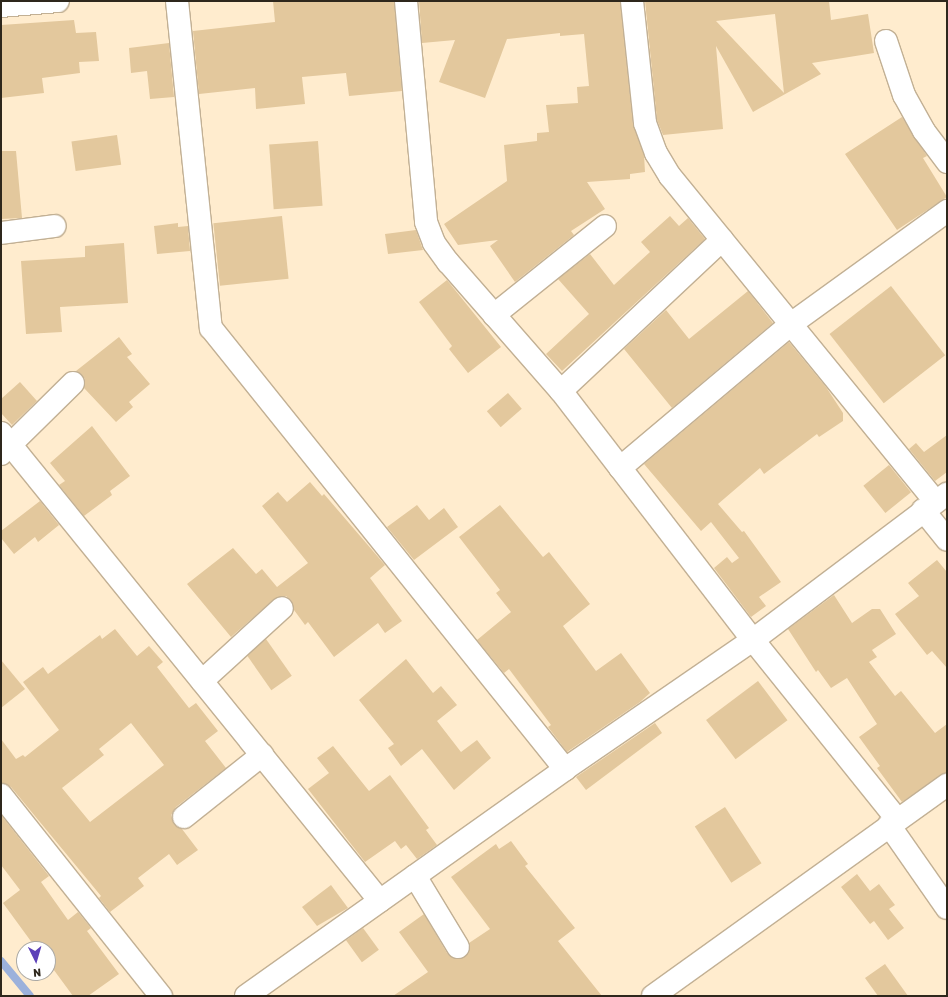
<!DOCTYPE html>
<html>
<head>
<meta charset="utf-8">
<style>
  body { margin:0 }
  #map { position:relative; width:948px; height:997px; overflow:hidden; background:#ffecce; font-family:Rubik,sans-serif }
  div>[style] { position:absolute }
  .stream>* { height:8px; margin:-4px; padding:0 4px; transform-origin:4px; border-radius:4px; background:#9cb1db }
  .building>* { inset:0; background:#e3c89d; transform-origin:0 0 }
  .roads { filter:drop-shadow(1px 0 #c2b094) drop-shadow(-1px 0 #c2b094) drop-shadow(0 1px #c2b094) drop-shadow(0 -1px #c2b094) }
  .minor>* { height:22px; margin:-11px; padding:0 11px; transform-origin:11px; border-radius:11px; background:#fff }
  span { translate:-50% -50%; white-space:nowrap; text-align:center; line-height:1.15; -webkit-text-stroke:4px #fff; paint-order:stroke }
  .frame { position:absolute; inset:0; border:2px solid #2e271c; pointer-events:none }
  .north { position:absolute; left:16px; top:941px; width:40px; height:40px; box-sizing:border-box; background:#fff; border:1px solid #aba9a4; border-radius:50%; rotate:175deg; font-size:11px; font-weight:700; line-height:16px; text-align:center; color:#2e271c }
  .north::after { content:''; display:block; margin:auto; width:14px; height:18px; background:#5c41b9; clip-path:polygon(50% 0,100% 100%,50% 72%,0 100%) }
</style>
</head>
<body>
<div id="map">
  <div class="stream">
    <div style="left:1px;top:961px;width:45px;rotate:50.4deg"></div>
  </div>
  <div class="building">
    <div style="clip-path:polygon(273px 1px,394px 1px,402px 91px,349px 96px,346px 73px,302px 77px,305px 104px,256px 109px,255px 88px,199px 94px,193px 31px,275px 22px)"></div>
    <div style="clip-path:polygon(419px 1px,620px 1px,633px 124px,644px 155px,645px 172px,630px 174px,630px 179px,587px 182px,605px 209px,571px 231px,574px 235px,515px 282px,490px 246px,498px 240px,458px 245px,444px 224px,507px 181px,504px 145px,537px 141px,537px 133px,549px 132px,546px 105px,578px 103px,577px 87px,589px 86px,584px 34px,560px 36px,560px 33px,507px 39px,485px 98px,439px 82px,455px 40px,422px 43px)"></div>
    <div style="clip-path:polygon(evenodd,645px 1px,829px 1px,831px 20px,868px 14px,874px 53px,812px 63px,821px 74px,753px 112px,716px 46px,723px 129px,663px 135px,657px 120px,645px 1px,775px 14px,784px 93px,716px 21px,775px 14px)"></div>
    <div style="clip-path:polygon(74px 20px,76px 33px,96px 32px,99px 61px,79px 62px,80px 73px,42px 78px,44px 93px,1px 98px,1px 25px)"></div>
    <div style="clip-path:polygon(169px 43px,174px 97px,150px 99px,147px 71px,131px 73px,129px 48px)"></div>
    <div style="clip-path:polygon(902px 117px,927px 156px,923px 158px,947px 197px,897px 230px,845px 154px)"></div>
    <div style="left:117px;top:135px;width:30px;height:46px;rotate:82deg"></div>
    <div style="left:318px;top:141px;width:65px;height:49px;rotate:86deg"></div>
    <div style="clip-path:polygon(1px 151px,16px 151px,22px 218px,1px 219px)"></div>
    <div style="left:282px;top:216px;width:63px;height:69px;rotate:84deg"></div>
    <div style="clip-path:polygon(670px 216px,679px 226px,688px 218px,705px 239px,562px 371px,546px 354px,589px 314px,558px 279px,590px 254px,614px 285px,650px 252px,641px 242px)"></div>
    <div style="clip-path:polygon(178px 223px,178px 227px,188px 226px,190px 251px,157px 254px,154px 226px)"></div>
    <div style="clip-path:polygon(416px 230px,423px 250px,388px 254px,385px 234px)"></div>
    <div style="clip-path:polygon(124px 243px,128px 303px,60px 307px,62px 332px,26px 334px,21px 261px,85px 257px,85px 246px)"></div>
    <div style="clip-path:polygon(447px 280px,501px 347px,468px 373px,449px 349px,452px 346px,419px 302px)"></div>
    <div style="left:891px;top:286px;width:88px;height:78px;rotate:52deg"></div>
    <div style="clip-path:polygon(748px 291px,773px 323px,672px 408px,624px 349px,666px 310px,689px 339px)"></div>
    <div style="clip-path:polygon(119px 337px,132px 354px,127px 357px,150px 384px,129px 402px,133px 407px,116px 422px,84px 388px,85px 379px,76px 371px)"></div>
    <div style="clip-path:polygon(789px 342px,826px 387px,843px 413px,843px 421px,819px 437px,817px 434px,764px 474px,760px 468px,718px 504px,742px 532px,744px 531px,781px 582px,759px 597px,766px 606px,751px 617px,714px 568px,727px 557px,732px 563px,739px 558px,711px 522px,701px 531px,644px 464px)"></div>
    <div style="clip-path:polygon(20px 382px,37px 401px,12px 425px,1px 413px,1px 399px)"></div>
    <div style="left:508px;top:393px;width:21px;height:28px;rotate:49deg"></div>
    <div style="clip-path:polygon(92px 426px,130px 476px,110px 491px,112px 495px,84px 516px,59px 485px,65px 481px,50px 463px)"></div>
    <div style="clip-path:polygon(947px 435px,947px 472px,935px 481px,909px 449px,916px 443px,924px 452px)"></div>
    <div style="left:889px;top:465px;width:35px;height:33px;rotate:51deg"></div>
    <div style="clip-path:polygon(310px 482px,322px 496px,324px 494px,385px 565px,370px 578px,402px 621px,385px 633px,378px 623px,334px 657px,308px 622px,305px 625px,294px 610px,291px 600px,286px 596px,274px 599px,231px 637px,187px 584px,233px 548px,256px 574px,262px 569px,277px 587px,308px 563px,262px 506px,278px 492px,287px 502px)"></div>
    <div style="clip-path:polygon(40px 501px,59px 525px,38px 542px,35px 537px,14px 554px,1px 538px,1px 531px)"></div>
    <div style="clip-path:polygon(417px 505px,429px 520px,444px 508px,458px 527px,414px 560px,387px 527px)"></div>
    <div style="clip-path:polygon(500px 505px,543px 557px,549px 552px,590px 604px,563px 626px,596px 671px,621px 653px,650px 693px,640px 702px,567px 752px,548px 727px,551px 725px,509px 669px,504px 673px,477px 640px,511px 612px,496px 593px,500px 590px,459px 537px)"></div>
    <div style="clip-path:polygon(937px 560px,947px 572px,947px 668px,932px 651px,927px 655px,895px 614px,919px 596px,908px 583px)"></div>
    <div style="clip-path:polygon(834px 595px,852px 623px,872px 609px,880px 609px,896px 634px,872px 650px,877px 657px,869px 662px,895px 696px,901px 691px,935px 733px,947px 724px,947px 772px,902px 802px,877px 768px,880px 766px,859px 737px,877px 724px,847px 678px,831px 688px,818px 670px,816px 672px,788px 629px)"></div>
    <div style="clip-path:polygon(evenodd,115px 629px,137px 656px,149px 646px,163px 662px,157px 667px,189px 708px,196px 703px,218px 731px,205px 741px,226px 768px,176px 807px,171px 815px,174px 824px,182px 829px,198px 850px,177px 865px,169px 854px,138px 878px,144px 886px,110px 912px,99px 898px,101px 896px,11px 787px,1px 783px,1px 739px,16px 759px,23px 755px,25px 757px,59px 730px,23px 682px,43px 667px,48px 674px,100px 635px,102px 639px,115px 629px,131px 723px,164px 765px,90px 822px,62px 788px,104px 755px,99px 749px,131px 723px)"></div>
    <div style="left:266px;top:639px;width:45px;height:25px;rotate:55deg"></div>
    <div style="clip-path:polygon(406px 659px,433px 693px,441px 686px,457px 705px,437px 721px,461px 752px,477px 740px,491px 758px,454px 790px,422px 749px,401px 766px,388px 748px,394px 744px,359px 700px)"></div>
    <div style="clip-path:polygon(1px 660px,25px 689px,1px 708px)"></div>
    <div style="left:758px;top:681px;width:49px;height:65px;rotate:53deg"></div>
    <div style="clip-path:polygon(655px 723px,662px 733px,586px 790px,576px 777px)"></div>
    <div style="clip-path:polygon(333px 746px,369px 791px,390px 775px,429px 828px,426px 830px,437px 845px,417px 859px,406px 845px,401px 849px,395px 841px,365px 862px,308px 789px,329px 773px,317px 758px)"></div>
    <div style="left:725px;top:807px;width:67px;height:36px;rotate:57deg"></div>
    <div style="clip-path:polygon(1px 815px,49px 876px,41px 882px,68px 920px,78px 912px,91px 928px,87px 931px,119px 974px,88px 996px,73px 996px,48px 962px,48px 949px,39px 949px,30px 940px,3px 903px,20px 890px,1px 865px)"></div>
    <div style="clip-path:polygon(511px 841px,528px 864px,525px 866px,575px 928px,558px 941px,602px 996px,393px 996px,428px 972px,399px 932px,424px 914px,447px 953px,458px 959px,469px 953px,469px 943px,490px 929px,451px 877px,496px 844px,499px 849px)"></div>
    <div style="clip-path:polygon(857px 874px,870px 891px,879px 884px,895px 905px,889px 909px,904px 928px,888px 940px,874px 921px,870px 924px,841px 887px)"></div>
    <div style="clip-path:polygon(331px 885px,348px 908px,317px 926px,302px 907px)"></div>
    <div style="left:363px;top:928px;width:27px;height:21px;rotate:54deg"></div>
    <div style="clip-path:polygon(885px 964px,908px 996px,878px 996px,865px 978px)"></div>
  </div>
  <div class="roads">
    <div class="minor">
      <div style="left:177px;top:1px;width:329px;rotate:84.1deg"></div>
      <div style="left:211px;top:328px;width:566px;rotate:51.25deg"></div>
      <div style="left:406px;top:1px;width:222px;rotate:84.8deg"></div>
      <div style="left:426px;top:222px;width:22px;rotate:69deg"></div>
      <div style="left:434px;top:243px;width:24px;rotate:54deg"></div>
      <div style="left:448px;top:262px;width:171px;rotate:48.8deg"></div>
      <div style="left:561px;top:391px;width:314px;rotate:52.4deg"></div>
      <div style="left:753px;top:640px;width:230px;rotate:51.2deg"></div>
      <div style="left:632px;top:1px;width:123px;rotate:83.9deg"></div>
      <div style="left:645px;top:123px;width:32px;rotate:70deg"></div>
      <div style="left:656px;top:153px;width:27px;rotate:59deg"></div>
      <div style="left:670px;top:176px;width:419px;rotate:50.8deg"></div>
      <div style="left:1px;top:6px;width:57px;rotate:-5deg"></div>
      <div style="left:886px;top:41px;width:57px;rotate:71.6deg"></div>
      <div style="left:904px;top:95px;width:41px;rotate:60.9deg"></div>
      <div style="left:924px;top:131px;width:39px;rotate:53deg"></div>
      <div style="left:1px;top:233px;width:54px;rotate:-7.4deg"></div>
      <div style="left:494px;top:315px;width:142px;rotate:-38.7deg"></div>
      <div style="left:561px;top:391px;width:221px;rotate:-43.2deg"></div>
      <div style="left:1px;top:433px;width:602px;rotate:51deg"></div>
      <div style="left:1px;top:454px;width:101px;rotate:-44.6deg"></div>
      <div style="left:620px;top:468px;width:224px;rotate:-40.1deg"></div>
      <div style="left:791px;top:324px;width:193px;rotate:-35.9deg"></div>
      <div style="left:923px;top:510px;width:38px;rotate:51deg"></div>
      <div style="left:202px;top:681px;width:108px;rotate:-42.4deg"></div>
      <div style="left:1px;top:795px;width:257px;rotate:51.5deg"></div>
      <div style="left:184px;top:817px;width:100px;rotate:-38.5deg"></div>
      <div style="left:889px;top:825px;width:101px;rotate:55.1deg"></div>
      <div style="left:415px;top:876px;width:83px;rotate:58.8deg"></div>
      <div style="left:246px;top:996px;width:392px;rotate:-35.4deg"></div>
      <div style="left:565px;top:769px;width:228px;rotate:-34.5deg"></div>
      <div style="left:753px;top:640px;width:243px;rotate:-37deg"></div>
      <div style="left:653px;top:996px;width:362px;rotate:-35.7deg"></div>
    </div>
  </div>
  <div class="frame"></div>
  <div class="north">N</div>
</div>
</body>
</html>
